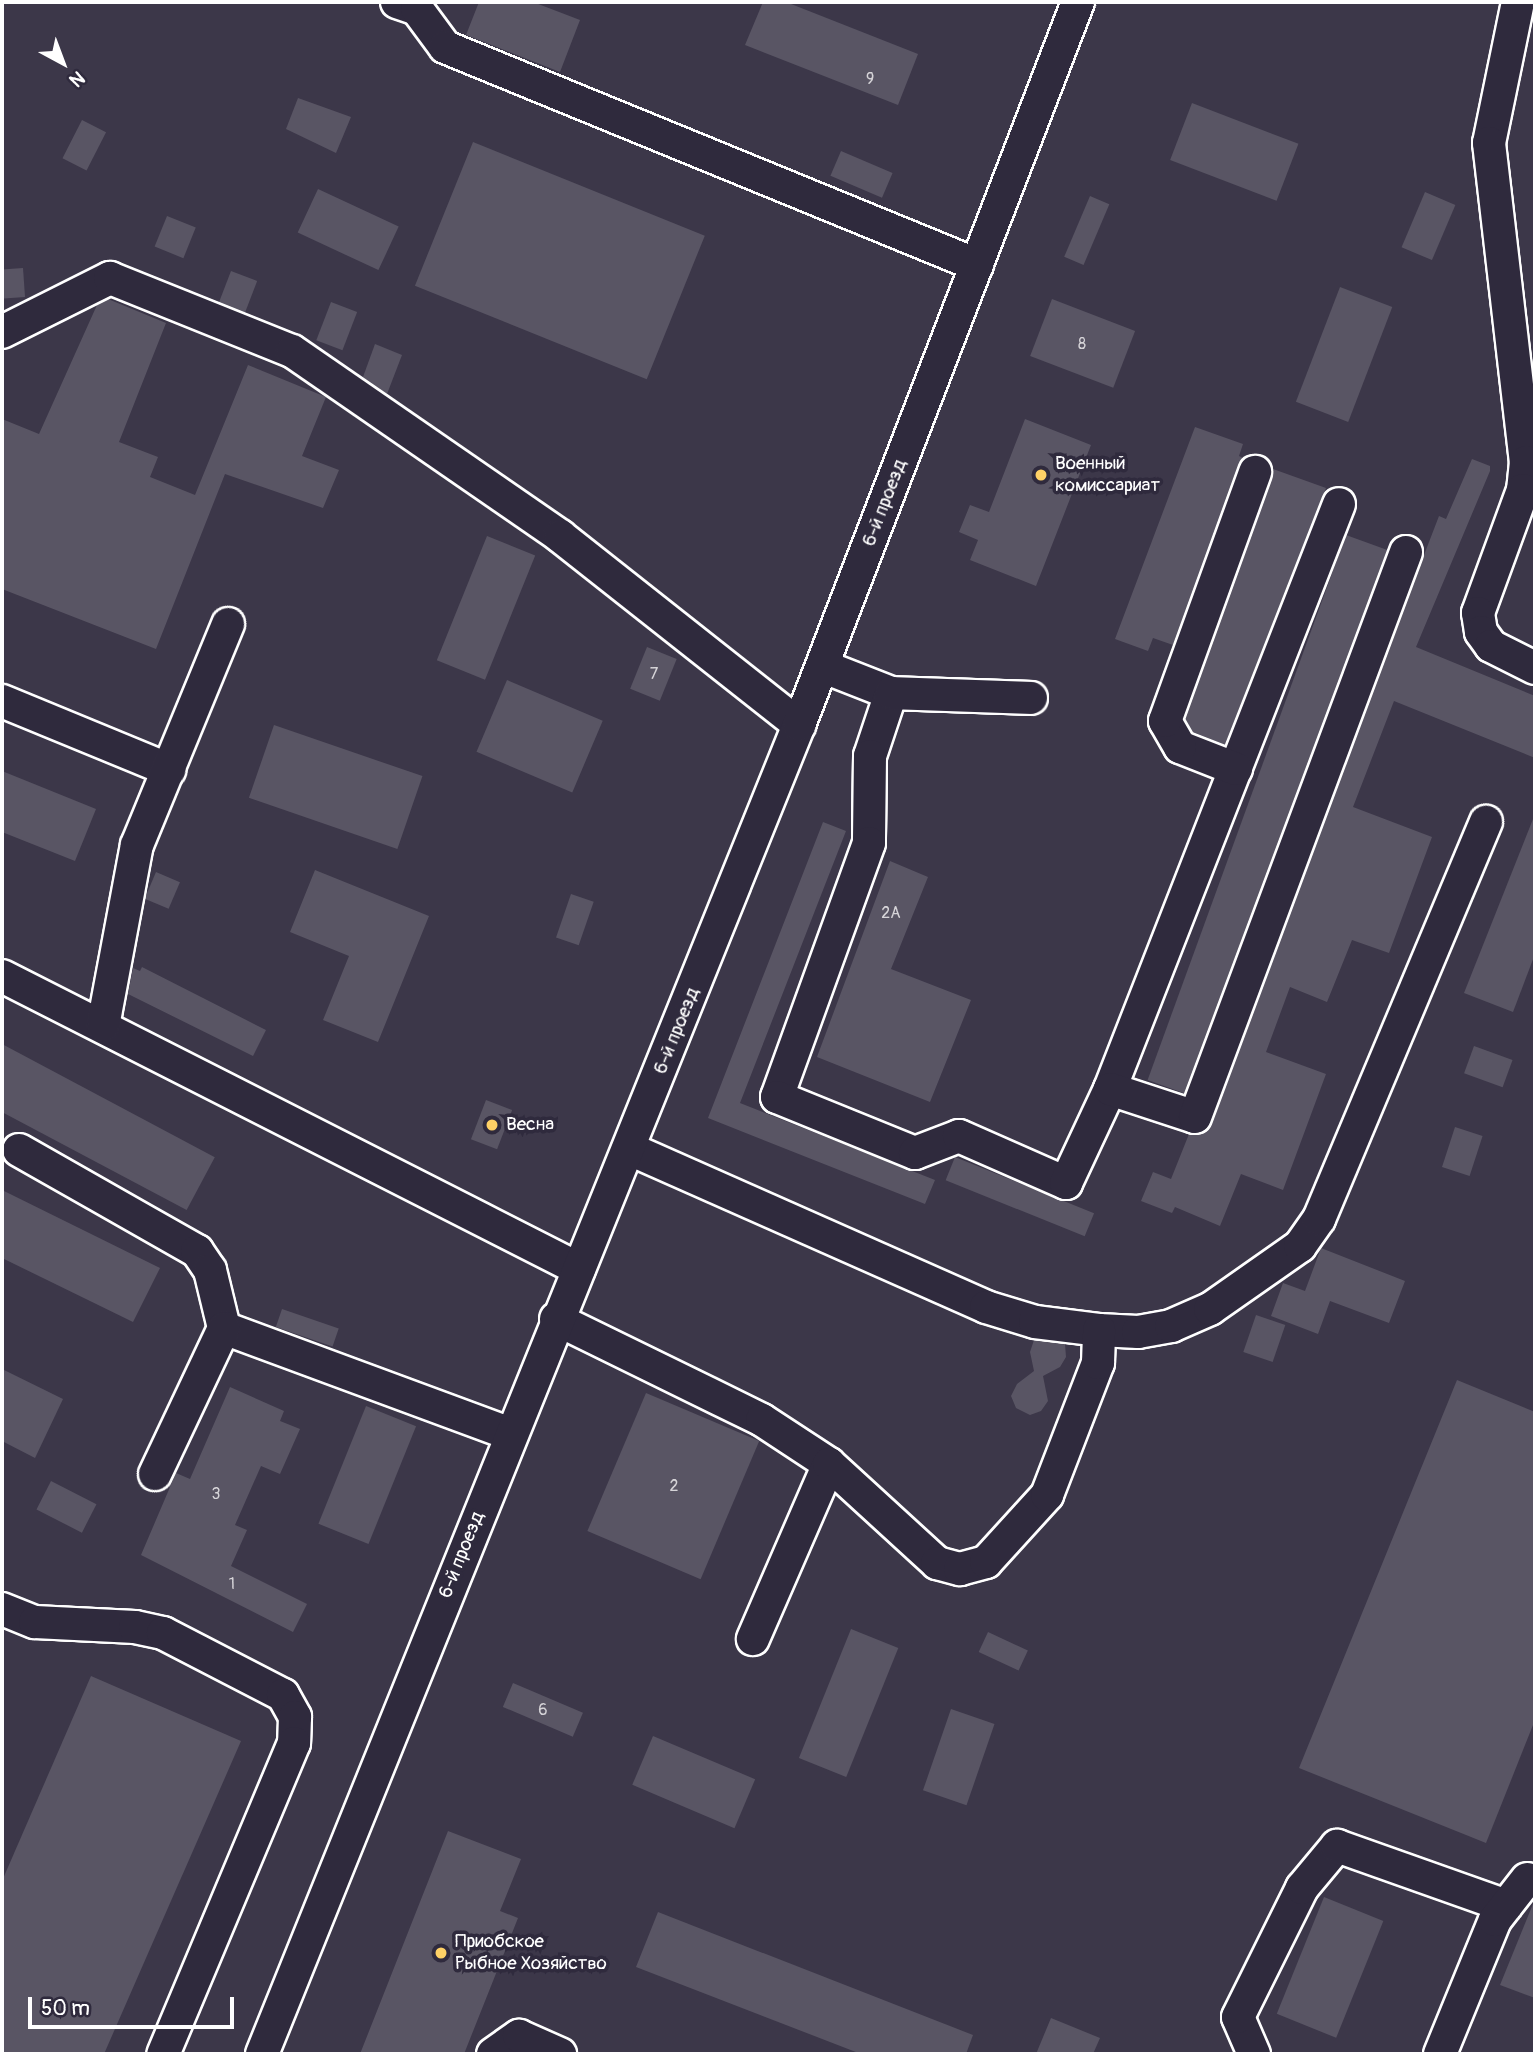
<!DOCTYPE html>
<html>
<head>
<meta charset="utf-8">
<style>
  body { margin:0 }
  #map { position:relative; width:1537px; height:2056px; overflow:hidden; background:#2f2a3d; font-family:Pangolin,sans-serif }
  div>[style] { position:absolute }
  .built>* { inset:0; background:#3c3749; transform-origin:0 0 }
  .building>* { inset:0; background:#595564; transform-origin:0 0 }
  .roads { filter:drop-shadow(2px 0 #fff) drop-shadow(-2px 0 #fff) drop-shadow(0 2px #fff) drop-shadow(0 -2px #fff) }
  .minor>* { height:32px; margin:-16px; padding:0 16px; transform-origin:16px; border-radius:16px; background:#2f2a3d }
  .dots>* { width:19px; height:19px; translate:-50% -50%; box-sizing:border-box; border:4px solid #2f2a3d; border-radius:50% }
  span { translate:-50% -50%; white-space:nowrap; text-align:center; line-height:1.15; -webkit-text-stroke:7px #2f2a3d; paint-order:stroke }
  .number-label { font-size:16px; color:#d6d4d8 }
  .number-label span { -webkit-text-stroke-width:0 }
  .poi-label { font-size:19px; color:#fff }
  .left { translate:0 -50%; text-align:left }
  .street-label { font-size:19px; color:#fff }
  .frame { position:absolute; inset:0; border:4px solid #fff; pointer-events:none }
  .north { position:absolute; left:28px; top:28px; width:70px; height:70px; -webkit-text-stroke:5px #2f2a3d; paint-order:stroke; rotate:139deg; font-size:19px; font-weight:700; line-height:28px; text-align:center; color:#fff }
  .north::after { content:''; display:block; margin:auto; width:24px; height:32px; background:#fff; clip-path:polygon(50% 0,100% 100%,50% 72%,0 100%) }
  .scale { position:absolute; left:28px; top:1997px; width:206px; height:32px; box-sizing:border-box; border:4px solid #fff; border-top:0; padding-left:9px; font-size:21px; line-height:24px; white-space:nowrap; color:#fff; -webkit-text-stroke:5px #2f2a3d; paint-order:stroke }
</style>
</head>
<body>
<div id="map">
  <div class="built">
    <div style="left:2px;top:2px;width:1533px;height:2052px"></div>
  </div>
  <div class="building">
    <div style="clip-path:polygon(479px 2px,533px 2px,580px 20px,560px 72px,466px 35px)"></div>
    <div style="clip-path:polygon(763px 2px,786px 2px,918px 54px,898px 105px,745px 45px)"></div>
    <div style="clip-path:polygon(298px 98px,351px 117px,336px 153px,286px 129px)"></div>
    <div style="left:1192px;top:103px;width:114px;height:61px;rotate:21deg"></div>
    <div style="left:82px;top:120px;width:27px;height:43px;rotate:27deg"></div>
    <div style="left:473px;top:142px;width:250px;height:155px;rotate:22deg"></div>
    <div style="left:841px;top:151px;width:56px;height:27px;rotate:23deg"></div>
    <div style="left:318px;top:189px;width:89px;height:48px;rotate:25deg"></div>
    <div style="left:1425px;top:192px;width:33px;height:60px;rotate:23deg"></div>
    <div style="left:1090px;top:196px;width:21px;height:66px;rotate:23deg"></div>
    <div style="left:167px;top:216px;width:31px;height:33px;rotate:22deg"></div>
    <div style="left:23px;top:268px;width:29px;height:21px;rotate:86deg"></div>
    <div style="left:231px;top:271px;width:28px;height:34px;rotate:21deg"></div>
    <div style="left:1340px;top:287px;width:56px;height:123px;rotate:21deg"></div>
    <div style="clip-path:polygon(108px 299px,166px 323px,119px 442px,158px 457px,150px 477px,195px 495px,248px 365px,326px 397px,302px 456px,339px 470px,323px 508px,225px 474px,156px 649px,2px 589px,2px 419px,39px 434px,97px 305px)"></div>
    <div style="left:1052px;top:299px;width:89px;height:61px;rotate:21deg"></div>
    <div style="left:331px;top:302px;width:28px;height:41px;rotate:21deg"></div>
    <div style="clip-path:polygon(375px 344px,402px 355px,387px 394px,363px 377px)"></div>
    <div style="clip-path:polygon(1025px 419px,1091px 445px,1036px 586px,970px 560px,978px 540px,959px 532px,970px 505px,989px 512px)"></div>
    <div style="clip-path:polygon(1195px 427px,1243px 444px,1239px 456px,1243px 458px,1173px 645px,1153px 638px,1148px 651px,1115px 639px)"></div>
    <div style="clip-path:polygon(1472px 459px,1490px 466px,1490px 471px,1416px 647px,1535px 696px,1535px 758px,1394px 701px,1353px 807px,1432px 837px,1389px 953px,1352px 940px,1327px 1002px,1290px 987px,1266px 1052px,1326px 1074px,1283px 1190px,1241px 1174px,1220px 1226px,1175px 1207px,1172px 1213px,1141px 1201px,1153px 1172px,1171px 1179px,1189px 1134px,1199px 1135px,1212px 1123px,1424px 555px,1439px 516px,1446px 519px)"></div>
    <div style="clip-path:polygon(1273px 469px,1326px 488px,1225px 745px,1193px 732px,1185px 719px)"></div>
    <div style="left:1346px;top:535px;width:44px;height:580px;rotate:20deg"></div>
    <div style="left:487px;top:536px;width:52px;height:134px;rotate:22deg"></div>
    <div style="left:647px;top:647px;width:32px;height:45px;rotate:22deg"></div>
    <div style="left:507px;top:680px;width:104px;height:78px;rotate:23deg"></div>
    <div style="left:274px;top:725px;width:157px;height:77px;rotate:19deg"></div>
    <div style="clip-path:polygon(2px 771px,96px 809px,75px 861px,2px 832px)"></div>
    <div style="clip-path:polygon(1535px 814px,1535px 954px,1513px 1012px,1464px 993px)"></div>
    <div style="clip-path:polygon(823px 822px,846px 831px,740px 1103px,935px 1180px,925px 1204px,708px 1118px)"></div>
    <div style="clip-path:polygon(890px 861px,928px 877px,891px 969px,971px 1000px,930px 1102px,817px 1057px)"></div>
    <div style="clip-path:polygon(315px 870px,429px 916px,378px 1042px,323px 1020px,349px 956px,290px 932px)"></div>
    <div style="left:156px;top:872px;width:26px;height:29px;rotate:23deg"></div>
    <div style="left:571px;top:894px;width:24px;height:46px;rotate:19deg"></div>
    <div style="clip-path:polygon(142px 967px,266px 1030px,253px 1056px,128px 994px,133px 968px,140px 971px)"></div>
    <div style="left:2px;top:1044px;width:241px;height:60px;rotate:28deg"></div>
    <div style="left:1474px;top:1046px;width:41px;height:29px;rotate:20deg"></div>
    <div style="left:486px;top:1100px;width:28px;height:42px;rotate:21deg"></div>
    <div style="left:1455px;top:1127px;width:29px;height:42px;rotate:18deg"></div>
    <div style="left:955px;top:1157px;width:150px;height:25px;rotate:22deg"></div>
    <div style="clip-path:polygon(2px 1190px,160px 1268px,133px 1322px,2px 1258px)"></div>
    <div style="clip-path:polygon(1321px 1248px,1405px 1281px,1389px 1323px,1330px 1301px,1318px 1334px,1271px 1316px,1283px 1283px,1305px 1291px)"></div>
    <div style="left:282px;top:1309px;width:60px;height:19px;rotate:19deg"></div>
    <div style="left:1256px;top:1315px;width:31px;height:39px;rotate:19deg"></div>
    <div style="clip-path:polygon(1034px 1340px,1065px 1344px,1066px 1357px,1060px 1367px,1043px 1376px,1048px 1401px,1041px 1411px,1030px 1415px,1016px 1408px,1011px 1396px,1017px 1384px,1034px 1371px,1030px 1352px)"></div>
    <div style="clip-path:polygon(2px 1369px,63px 1399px,35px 1458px,2px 1441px)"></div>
    <div style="clip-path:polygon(1457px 1380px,1535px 1412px,1535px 1720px,1486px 1843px,1299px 1768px)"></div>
    <div style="clip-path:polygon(230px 1387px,284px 1411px,280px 1421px,300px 1429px,280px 1474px,261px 1466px,235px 1525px,247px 1530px,231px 1566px,307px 1604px,293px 1632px,141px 1555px,176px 1473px,190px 1479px)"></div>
    <div style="left:646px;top:1393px;width:123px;height:150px;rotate:23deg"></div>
    <div style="left:366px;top:1406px;width:54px;height:127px;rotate:22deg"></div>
    <div style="left:51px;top:1481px;width:51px;height:32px;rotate:27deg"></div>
    <div style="left:851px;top:1629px;width:51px;height:139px;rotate:22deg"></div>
    <div style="left:988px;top:1632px;width:44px;height:22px;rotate:25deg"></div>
    <div style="clip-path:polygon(91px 1676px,241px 1741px,104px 2054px,2px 2054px,2px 1881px)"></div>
    <div style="left:513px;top:1683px;width:76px;height:26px;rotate:23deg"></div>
    <div style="left:951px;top:1709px;width:46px;height:86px;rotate:19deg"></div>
    <div style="left:653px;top:1736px;width:111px;height:53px;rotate:23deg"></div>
    <div style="clip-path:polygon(448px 1831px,521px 1859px,500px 1911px,518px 1918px,464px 2054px,360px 2054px)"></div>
    <div style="left:1324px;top:1897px;width:64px;height:126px;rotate:22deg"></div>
    <div style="clip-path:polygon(1535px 1899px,1535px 1998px,1500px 1985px)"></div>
    <div style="clip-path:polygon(658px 1912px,973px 2035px,966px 2054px,861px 2054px,636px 1967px)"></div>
    <div style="clip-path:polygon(1051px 2018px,1100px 2038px,1093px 2054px,1036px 2054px)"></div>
  </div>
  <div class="roads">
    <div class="minor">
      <div style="left:397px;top:2px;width:21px;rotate:19deg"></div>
      <div style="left:417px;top:9px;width:47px;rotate:53.6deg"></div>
      <div style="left:445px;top:47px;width:575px;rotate:22.28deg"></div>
      <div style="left:1518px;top:2px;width:144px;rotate:101.6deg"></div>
      <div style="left:1489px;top:143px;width:321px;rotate:83.4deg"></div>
      <div style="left:1526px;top:462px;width:28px;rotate:96deg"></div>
      <div style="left:1523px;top:490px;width:131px;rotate:110.1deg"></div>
      <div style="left:1478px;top:613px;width:19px;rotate:81deg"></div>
      <div style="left:1481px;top:632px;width:17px;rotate:54deg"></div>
      <div style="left:1491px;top:646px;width:49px;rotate:26.6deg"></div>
      <div style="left:2px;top:332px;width:121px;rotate:-26.6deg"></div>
      <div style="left:110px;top:278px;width:196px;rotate:21.9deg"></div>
      <div style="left:292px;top:351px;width:326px;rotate:34.6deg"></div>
      <div style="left:560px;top:536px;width:305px;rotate:38.3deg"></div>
      <div style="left:822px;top:666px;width:74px;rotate:21.4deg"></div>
      <div style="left:891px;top:693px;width:66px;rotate:108.4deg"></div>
      <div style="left:870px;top:756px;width:87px;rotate:90.7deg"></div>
      <div style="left:869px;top:843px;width:270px;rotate:109.9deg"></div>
      <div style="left:777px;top:1097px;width:149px;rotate:22.1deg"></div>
      <div style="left:915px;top:1153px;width:47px;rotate:-21.1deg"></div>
      <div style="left:959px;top:1136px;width:117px;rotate:23.7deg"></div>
      <div style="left:1066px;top:1183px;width:104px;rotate:-64.9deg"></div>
      <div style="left:1110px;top:1089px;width:628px;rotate:-68.62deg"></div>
      <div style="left:891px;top:693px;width:140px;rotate:2deg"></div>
      <div style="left:2px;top:701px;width:181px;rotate:22.4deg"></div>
      <div style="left:1236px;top:769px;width:60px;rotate:-158.6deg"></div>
      <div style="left:1180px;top:747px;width:30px;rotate:-120deg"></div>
      <div style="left:1165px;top:721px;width:265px;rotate:-70.1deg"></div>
      <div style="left:2px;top:976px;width:647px;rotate:26.92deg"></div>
      <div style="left:103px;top:1026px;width:184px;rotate:-79.4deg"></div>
      <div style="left:137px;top:845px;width:239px;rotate:-67.6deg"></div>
      <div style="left:1110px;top:1089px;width:89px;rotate:18.2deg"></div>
      <div style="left:1195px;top:1117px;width:603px;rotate:-69.52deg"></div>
      <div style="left:630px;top:1149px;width:389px;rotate:23.9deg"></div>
      <div style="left:986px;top:1307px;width:51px;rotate:17deg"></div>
      <div style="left:1035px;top:1322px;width:64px;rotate:7.1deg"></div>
      <div style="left:1099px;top:1330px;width:39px;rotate:3deg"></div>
      <div style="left:1138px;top:1332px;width:34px;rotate:-10deg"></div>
      <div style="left:1171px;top:1326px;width:43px;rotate:-23.6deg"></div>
      <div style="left:1210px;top:1309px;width:110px;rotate:-35deg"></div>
      <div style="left:1300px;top:1246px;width:33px;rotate:-55deg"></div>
      <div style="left:1319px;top:1219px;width:431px;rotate:-67.2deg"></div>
      <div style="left:19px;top:1150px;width:205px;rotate:29.6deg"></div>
      <div style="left:197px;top:1251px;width:23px;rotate:56deg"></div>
      <div style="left:210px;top:1270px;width:60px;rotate:76.4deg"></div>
      <div style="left:224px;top:1328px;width:305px;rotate:20.3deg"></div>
      <div style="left:556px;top:1319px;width:229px;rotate:26.1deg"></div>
      <div style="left:762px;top:1420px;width:80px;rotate:33.3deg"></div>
      <div style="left:829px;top:1464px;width:191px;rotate:113.5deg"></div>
      <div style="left:829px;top:1464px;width:147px;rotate:42.5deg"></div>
      <div style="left:937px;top:1563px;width:24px;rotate:15deg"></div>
      <div style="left:960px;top:1569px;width:27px;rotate:-15deg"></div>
      <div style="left:986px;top:1562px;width:91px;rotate:-47.7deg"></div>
      <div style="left:1047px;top:1495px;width:142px;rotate:-68.9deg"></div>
      <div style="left:1098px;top:1363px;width:33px;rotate:-88deg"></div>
      <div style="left:155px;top:1474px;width:161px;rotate:-64.7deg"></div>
      <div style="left:2px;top:1609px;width:35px;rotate:22deg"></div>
      <div style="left:35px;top:1622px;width:100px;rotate:2.9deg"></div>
      <div style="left:135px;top:1627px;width:29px;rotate:12deg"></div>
      <div style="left:163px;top:1633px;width:135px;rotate:27.3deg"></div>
      <div style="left:283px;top:1695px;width:25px;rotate:61deg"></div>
      <div style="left:295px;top:1717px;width:26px;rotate:92deg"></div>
      <div style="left:294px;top:1743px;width:337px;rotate:112.8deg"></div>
      <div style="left:262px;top:2054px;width:1433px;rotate:-68deg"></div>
      <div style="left:799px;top:725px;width:775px;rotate:-68.9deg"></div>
      <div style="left:493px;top:2054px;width:32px;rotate:-35deg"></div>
      <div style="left:519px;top:2036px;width:45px;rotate:23.7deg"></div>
      <div style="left:1254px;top:2054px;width:40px;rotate:-113.4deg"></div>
      <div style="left:1238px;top:2017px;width:144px;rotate:-63.6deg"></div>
      <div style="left:1302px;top:1888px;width:55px;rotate:-50.2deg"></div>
      <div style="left:1337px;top:1846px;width:179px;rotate:19.5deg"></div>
      <div style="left:1440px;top:2054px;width:145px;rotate:-67.7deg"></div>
      <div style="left:1495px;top:1920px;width:52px;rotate:-52deg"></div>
    </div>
  </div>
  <div class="dots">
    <div style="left:1041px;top:475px;background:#ffd166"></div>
    <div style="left:492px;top:1125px;background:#ffd166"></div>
    <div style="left:441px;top:1953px;background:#ffd166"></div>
  </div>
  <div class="number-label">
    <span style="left:870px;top:79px">9</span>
    <span style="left:1082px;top:344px">8</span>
    <span style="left:654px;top:674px">7</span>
    <span style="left:891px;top:913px">2А</span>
    <span style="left:674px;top:1486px">2</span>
    <span style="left:216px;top:1494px">3</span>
    <span style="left:232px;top:1584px">1</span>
    <span style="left:543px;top:1710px">6</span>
  </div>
  <div class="poi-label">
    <span class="left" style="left:1055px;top:475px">Военный<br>комиссариат</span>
    <span class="left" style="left:506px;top:1125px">Весна</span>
    <span class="left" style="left:455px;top:1953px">Приобское<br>Рыбное Хозяйство</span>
  </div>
  <div class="street-label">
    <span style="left:885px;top:503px;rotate:-69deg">6-й проезд</span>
    <span style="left:677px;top:1031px;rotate:-68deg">6-й проезд</span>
    <span style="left:462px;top:1555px;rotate:-68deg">6-й проезд</span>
  </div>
  <div class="frame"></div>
  <div class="north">N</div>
  <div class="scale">50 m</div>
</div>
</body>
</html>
